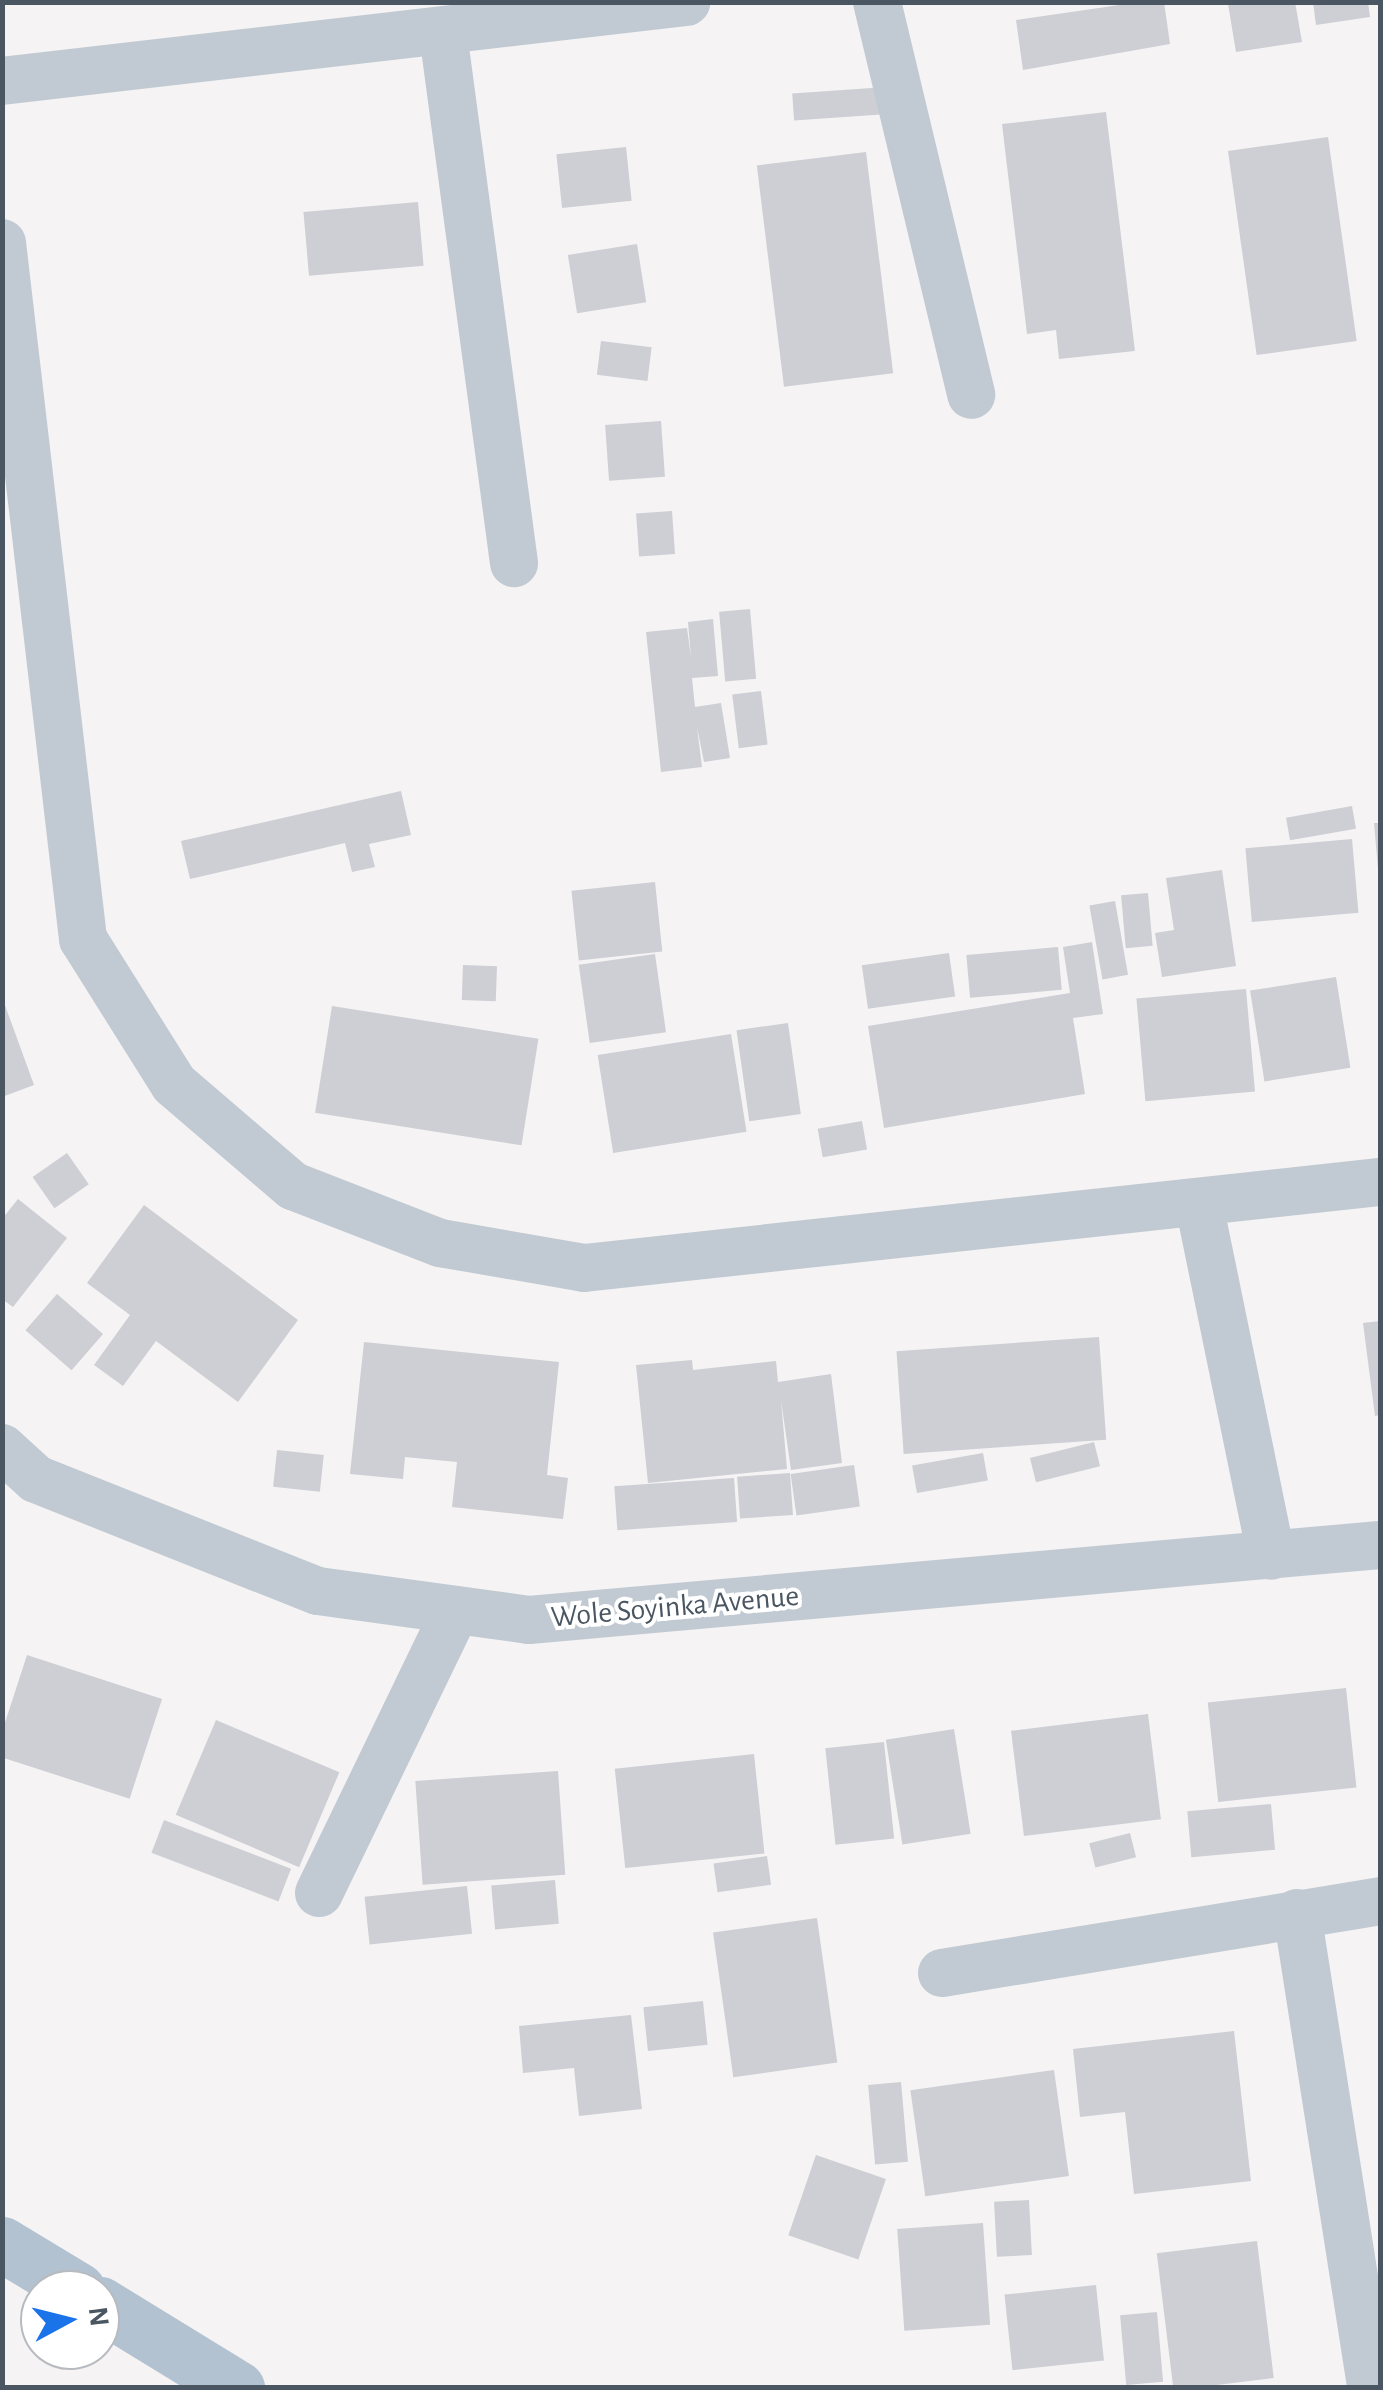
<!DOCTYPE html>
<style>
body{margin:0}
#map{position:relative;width:1383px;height:2390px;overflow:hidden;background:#f5f3f3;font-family:"Alegreya Sans",sans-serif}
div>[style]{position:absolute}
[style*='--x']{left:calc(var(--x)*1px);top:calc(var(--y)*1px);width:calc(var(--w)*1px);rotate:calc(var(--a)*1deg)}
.building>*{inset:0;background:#cdcfd5;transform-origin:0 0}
.minor>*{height:48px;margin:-24px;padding:0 24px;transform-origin:24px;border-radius:24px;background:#c1cad2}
.primary>*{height:55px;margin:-27.5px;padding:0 27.5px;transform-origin:27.5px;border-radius:27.5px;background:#b3c2d1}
span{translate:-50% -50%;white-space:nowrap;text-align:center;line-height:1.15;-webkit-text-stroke:8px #fff;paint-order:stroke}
.street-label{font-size:30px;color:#4a5661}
.frame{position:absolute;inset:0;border:5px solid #4a5661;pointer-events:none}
.north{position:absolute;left:20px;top:2270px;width:100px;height:100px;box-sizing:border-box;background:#fff;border:2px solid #b7bbc0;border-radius:50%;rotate:83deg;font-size:28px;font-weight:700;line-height:40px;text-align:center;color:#4a5661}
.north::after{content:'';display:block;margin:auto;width:35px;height:45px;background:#1a73e8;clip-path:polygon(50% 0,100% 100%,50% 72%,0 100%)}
</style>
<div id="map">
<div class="building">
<div style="clip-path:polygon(1140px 2px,1164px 2px,1170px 44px,1023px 70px,1016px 20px)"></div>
<div style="clip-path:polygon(1295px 2px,1302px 42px,1236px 52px,1228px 4px)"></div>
<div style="clip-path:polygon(1313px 2px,1368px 2px,1370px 17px,1316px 25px)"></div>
<div style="left:886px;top:87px;width:27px;height:94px;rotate:86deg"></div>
<div style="clip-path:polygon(1106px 112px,1135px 351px,1059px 359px,1056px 330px,1027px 334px,1002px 124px)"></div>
<div style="left:1328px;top:137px;width:206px;height:101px;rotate:82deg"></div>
<div style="left:626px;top:147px;width:54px;height:70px;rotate:84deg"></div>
<div style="left:866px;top:152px;width:223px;height:110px;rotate:83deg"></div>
<div style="left:418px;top:202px;width:64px;height:115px;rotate:85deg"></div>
<div style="left:637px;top:244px;width:59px;height:70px;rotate:81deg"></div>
<div style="left:601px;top:341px;width:51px;height:34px;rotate:7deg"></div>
<div style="left:661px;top:421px;width:56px;height:56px;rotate:86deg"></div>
<div style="left:672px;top:511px;width:43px;height:36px;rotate:86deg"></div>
<div style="left:750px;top:609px;width:70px;height:31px;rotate:85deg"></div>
<div style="clip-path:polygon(713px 619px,718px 676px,692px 678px,695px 707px,721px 703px,730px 758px,704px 762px,697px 727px,702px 767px,661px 772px,646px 632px,687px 628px,691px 658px,688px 622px)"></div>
<div style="left:761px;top:691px;width:54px;height:29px;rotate:83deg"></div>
<div style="clip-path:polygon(401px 791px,411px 835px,369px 844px,375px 867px,352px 872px,345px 843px,190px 879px,181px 841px)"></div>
<div style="left:1352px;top:806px;width:23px;height:67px;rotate:80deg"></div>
<div style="clip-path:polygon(1374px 823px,1380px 823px,1380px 869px,1378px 869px)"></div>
<div style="left:1352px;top:839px;width:74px;height:107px;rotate:85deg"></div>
<div style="clip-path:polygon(1222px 870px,1236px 966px,1162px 977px,1155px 933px,1174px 930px,1166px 878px)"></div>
<div style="left:655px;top:882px;width:70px;height:84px;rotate:84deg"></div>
<div style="left:1148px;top:893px;width:53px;height:27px;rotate:85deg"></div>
<div style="left:1115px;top:901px;width:75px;height:26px;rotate:80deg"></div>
<div style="clip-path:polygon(1092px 942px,1103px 1014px,1073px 1018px,1085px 1094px,884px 1128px,868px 1026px,1070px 993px,1063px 947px)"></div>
<div style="left:1058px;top:947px;width:43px;height:92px;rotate:85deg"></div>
<div style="left:949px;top:953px;width:44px;height:88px;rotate:82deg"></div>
<div style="left:655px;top:954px;width:79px;height:77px;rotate:82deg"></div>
<div style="left:463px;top:965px;width:34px;height:35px;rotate:2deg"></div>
<div style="left:1336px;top:977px;width:92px;height:87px;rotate:81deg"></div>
<div style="left:1246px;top:989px;width:103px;height:110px;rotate:85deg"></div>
<div style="clip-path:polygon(2px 997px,34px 1085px,2px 1097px)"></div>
<div style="left:332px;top:1006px;width:209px;height:108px;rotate:9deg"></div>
<div style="left:788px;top:1023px;width:92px;height:52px;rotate:82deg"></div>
<div style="left:731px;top:1034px;width:99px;height:135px;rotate:81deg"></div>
<div style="left:862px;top:1121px;width:29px;height:45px;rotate:80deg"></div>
<div style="left:67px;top:1153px;width:38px;height:42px;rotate:55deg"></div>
<div style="clip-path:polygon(18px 1199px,67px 1238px,13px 1307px,2px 1299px,2px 1219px)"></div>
<div style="clip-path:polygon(144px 1205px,298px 1320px,238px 1402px,156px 1341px,123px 1386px,94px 1365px,130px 1315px,87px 1283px)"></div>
<div style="left:57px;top:1294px;width:61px;height:48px;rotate:41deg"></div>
<div style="clip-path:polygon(1380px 1321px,1380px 1415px,1375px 1416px,1363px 1323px)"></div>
<div style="left:1099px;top:1337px;width:103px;height:203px;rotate:86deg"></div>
<div style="clip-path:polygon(364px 1342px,559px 1362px,547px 1475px,568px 1478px,563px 1519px,452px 1507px,457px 1462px,405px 1457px,403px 1479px,350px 1474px)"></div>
<div style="clip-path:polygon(692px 1360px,693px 1370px,776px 1361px,778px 1382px,831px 1374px,842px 1463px,791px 1470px,781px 1400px,787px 1469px,648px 1483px,636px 1365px)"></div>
<div style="left:1094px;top:1442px;width:25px;height:66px;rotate:76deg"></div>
<div style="left:277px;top:1450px;width:47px;height:37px;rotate:6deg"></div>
<div style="left:983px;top:1453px;width:28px;height:72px;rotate:80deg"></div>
<div style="left:854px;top:1465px;width:42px;height:64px;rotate:82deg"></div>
<div style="left:790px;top:1473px;width:42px;height:53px;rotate:86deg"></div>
<div style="left:734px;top:1478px;width:44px;height:120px;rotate:86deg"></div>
<div style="left:27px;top:1655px;width:142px;height:105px;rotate:18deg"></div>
<div style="left:1346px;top:1688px;width:100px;height:139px;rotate:84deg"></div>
<div style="left:1148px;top:1714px;width:106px;height:138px;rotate:83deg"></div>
<div style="left:216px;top:1720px;width:134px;height:103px;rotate:23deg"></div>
<div style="left:954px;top:1729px;width:106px;height:69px;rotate:81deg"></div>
<div style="left:884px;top:1742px;width:97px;height:59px;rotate:84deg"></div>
<div style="left:754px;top:1754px;width:100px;height:140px;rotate:84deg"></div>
<div style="left:558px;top:1771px;width:104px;height:143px;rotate:86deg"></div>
<div style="left:1271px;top:1804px;width:46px;height:84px;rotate:85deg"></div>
<div style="left:164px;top:1820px;width:136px;height:35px;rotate:21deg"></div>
<div style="left:1130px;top:1833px;width:25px;height:42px;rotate:76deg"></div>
<div style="left:767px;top:1856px;width:29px;height:54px;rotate:82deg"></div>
<div style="left:555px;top:1880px;width:44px;height:64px;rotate:85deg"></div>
<div style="left:467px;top:1886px;width:48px;height:103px;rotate:84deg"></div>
<div style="left:817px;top:1918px;width:146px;height:105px;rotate:82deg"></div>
<div style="left:703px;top:2001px;width:44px;height:60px;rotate:84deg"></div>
<div style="clip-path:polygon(631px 2015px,642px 2109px,579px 2116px,574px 2068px,523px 2073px,519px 2026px)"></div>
<div style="clip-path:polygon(1234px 2031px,1251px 2181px,1134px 2194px,1125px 2112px,1080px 2117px,1073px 2049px)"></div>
<div style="left:1054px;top:2070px;width:107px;height:145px;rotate:82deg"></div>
<div style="left:901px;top:2082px;width:80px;height:33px;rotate:85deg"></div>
<div style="left:816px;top:2155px;width:74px;height:85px;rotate:19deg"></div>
<div style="left:1029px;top:2200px;width:55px;height:35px;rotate:87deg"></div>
<div style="left:983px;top:2223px;width:102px;height:86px;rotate:86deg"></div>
<div style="left:1257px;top:2241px;width:138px;height:101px;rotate:83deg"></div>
<div style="left:1096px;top:2285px;width:76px;height:92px;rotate:84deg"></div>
<div style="left:1157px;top:2312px;width:70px;height:37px;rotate:85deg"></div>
</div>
<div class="minor">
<div style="--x:877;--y:2;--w:404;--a:76.5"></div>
<div style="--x:443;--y:33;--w:535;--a:82.37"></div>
<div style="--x:2;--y:81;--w:689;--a:-6.59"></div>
<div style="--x:2;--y:243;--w:701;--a:83.36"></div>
<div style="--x:83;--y:939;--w:171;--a:57.9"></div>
<div style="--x:174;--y:1084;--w:157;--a:40.6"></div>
<div style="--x:293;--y:1186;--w:158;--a:21.2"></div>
<div style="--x:440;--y:1243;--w:146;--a:9.8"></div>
<div style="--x:584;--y:1268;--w:801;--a:-6.17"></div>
<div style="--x:1199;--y:1204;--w:359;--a:78.4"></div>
<div style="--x:2;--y:1448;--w:46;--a:42.4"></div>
<div style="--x:36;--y:1479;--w:303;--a:21.7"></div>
<div style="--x:318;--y:1591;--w:213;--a:7.8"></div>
<div style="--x:529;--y:1620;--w:854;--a:-5.04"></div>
<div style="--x:319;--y:1893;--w:314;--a:-64.2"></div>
<div style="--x:1297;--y:1913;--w:481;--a:81.1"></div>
<div style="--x:942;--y:1973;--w:444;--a:-9.3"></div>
</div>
<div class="primary">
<div style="--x:2;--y:2244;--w:89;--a:31.2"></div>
<div style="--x:100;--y:2304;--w:161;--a:31.5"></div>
</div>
<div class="street-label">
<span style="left:675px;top:1607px;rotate:-5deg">Wole Soyinka Avenue</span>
</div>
<div class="frame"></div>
<div class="north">N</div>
</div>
